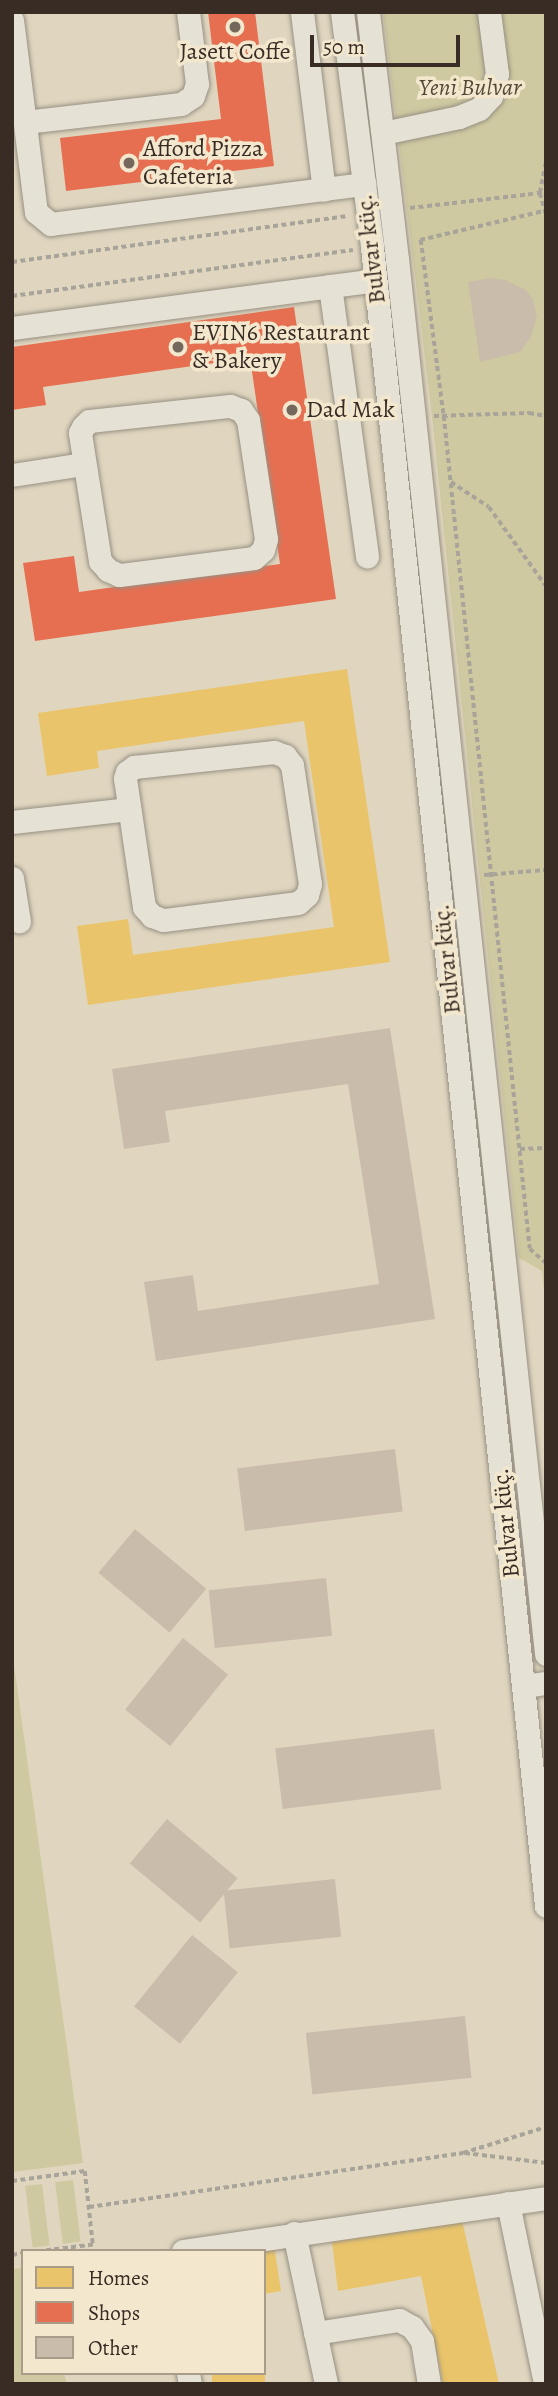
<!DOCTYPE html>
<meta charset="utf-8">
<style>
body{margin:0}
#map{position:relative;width:558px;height:2396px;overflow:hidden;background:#e0d6bf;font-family:Alegreya,serif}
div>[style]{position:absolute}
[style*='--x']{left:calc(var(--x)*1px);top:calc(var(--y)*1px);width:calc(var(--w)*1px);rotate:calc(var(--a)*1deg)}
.green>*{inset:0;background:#cec9a0;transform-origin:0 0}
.homes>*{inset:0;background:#e9c46a;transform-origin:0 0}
.shops>*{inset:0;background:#e76f51}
.building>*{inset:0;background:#cabcaa;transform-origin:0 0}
.path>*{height:3.5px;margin-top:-1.75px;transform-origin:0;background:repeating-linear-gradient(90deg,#a9a49a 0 5px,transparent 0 8.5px)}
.roads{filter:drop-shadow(0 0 2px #979083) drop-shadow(0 0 2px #979083)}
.minor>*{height:23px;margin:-11.5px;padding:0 11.5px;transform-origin:11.5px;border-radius:11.5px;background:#e6e1d5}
.dots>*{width:19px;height:19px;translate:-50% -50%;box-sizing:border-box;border:4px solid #f3e8cd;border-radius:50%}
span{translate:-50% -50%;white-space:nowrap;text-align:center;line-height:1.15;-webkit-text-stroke:7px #f3e8cd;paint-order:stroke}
.poi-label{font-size:24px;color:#392c25}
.left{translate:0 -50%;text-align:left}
.park-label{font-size:24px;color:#544939;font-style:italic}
.street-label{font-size:24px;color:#392c25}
.frame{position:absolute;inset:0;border:14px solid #392c25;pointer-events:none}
.legend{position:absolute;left:21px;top:2249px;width:245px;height:126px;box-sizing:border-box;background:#f3e8cd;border:2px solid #a99d8a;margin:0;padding:9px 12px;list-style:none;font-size:21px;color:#392c25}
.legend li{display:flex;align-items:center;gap:14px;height:35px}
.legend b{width:35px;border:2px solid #a99d8a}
.scale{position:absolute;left:310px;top:35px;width:150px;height:32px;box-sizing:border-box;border:4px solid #392c25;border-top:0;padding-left:9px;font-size:21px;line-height:24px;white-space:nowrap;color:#392c25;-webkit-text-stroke:5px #f3e8cd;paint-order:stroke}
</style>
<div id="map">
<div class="green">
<div style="clip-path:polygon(383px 12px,546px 12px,546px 1310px,542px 1271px,519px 1258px,432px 416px)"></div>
<div style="clip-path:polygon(12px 1650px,83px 2163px,12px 2172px)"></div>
<div style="left:73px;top:2180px;width:62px;height:18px;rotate:83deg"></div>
<div style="left:42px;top:2184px;width:62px;height:17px;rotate:83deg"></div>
<div style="clip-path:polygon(23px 2268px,23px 2373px,64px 2373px,67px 2384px,12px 2384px,12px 2269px)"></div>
</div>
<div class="homes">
<div style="clip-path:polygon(347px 669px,390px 962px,88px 1005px,77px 926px,128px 919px,133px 955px,334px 927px,304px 721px,97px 751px,99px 768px,47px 776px,38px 713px)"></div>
<div style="clip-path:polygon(462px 2220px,499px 2384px,443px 2384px,421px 2276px,338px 2291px,332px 2242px)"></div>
<div style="clip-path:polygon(274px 2245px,281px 2291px,264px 2294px,264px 2251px,246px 2251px)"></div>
<div style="left:212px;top:2373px;width:53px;height:11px"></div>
</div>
<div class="shops">
<div style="clip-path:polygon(208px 12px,255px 12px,274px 166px,66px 191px,60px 138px,221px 119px)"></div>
<div style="clip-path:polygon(294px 307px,336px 599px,35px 641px,23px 563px,74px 556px,79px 592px,280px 564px,250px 358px,43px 387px,46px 405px,12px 410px,12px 347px)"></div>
</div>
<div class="building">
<div style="clip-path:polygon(490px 278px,505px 280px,526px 290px,533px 300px,537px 316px,531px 337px,520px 352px,480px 362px,468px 282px)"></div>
<div style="clip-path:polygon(390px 1028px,435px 1319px,156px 1361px,144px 1282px,193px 1275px,198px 1311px,379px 1284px,348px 1084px,165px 1111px,170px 1142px,124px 1149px,112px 1069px)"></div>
<div style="left:395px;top:1449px;width:63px;height:159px;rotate:83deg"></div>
<div style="left:135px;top:1529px;width:93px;height:57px;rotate:40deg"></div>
<div style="left:326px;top:1578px;width:58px;height:118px;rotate:84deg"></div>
<div style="left:183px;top:1638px;width:58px;height:92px;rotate:39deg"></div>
<div style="left:434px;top:1729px;width:61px;height:160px;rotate:83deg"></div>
<div style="left:167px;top:1819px;width:92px;height:58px;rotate:40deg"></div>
<div style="left:335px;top:1879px;width:58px;height:112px;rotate:84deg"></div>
<div style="left:192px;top:1935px;width:59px;height:92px;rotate:39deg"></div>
<div style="left:465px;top:2016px;width:62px;height:160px;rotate:84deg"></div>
</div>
<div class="path">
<div style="--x:546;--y:163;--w:31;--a:101"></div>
<div style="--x:540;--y:193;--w:22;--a:74"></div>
<div style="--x:410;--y:208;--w:131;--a:-6.6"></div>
<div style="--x:420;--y:240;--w:127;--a:-13.2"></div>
<div style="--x:421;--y:240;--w:177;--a:82.6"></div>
<div style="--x:444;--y:416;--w:837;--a:84.11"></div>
<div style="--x:530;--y:1249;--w:21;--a:41"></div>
<div style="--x:12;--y:262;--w:337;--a:-7.8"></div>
<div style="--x:12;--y:296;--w:344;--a:-7.7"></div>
<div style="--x:434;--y:416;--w:95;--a:-1.8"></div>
<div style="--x:529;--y:413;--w:17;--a:10"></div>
<div style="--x:451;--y:482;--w:45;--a:33.3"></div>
<div style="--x:489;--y:507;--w:97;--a:54.2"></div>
<div style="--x:484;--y:875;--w:62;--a:-4.6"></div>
<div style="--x:520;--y:1149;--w:26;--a:-2"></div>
<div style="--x:465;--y:2153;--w:82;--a:7"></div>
<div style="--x:12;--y:2181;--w:74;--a:-7.8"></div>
<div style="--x:85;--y:2171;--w:74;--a:83.8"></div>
<div style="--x:93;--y:2245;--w:49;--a:173"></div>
<div style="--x:89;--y:2207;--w:378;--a:-8.2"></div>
<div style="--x:463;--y:2153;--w:87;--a:-17.4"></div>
<div style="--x:12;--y:2255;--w:11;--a:-10"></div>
</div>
<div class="roads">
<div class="minor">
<div style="--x:302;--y:12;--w:179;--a:83"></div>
<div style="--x:342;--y:12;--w:237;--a:82.7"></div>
<div style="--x:372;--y:247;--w:1668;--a:84.01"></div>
<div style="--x:368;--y:12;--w:249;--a:83.3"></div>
<div style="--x:397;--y:259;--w:1403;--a:83.9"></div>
<div style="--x:12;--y:20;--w:193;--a:82.9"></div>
<div style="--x:36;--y:212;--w:19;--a:39"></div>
<div style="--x:51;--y:224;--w:316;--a:-7.3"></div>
<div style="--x:25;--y:122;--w:157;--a:-6.6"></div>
<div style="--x:181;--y:104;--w:14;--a:-34"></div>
<div style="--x:193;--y:96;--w:13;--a:-72"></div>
<div style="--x:197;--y:84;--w:73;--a:-97.1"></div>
<div style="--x:383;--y:133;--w:78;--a:-11.9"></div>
<div style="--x:459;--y:117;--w:22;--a:-22"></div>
<div style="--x:479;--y:109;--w:18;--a:-47"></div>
<div style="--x:491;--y:96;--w:23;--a:-75"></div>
<div style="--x:497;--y:74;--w:63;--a:-97.4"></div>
<div style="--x:330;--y:286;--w:273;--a:82.2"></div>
<div style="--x:12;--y:328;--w:366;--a:-7.5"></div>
<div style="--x:230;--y:406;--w:12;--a:20"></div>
<div style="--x:241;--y:410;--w:12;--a:55"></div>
<div style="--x:248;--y:420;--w:120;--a:81.4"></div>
<div style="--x:266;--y:539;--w:11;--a:105"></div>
<div style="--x:263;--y:550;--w:12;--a:138"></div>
<div style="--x:254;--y:558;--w:136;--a:172.8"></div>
<div style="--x:119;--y:575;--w:12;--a:-156"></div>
<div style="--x:108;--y:570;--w:12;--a:-132"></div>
<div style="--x:100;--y:561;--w:130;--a:-98.9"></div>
<div style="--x:80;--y:433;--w:7;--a:-63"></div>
<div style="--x:83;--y:427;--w:8;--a:-45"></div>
<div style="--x:89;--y:421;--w:142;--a:-6.1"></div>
<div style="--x:12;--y:475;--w:73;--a:-8.7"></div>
<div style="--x:274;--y:752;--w:12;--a:20"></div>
<div style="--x:285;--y:756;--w:11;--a:52"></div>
<div style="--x:292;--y:765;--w:120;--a:81.4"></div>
<div style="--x:310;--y:884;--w:11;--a:105"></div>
<div style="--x:307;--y:895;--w:12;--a:138"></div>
<div style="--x:298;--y:903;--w:136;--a:172.8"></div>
<div style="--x:163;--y:920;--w:12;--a:-160"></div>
<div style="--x:152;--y:916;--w:12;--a:-132"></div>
<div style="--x:144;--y:907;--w:130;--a:-98.4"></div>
<div style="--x:125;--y:778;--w:6;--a:-72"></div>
<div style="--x:127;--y:772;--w:9;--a:-36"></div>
<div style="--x:134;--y:767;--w:141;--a:-6.1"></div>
<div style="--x:12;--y:822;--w:118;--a:-6.3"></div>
<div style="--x:12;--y:878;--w:44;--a:80.8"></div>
<div style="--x:524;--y:1686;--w:22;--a:-8"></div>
<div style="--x:508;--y:2203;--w:185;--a:78.4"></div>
<div style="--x:294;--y:2233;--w:154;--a:78"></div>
<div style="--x:183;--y:2251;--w:367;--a:-8.3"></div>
<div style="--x:315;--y:2333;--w:85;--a:-8.8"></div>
<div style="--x:399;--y:2320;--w:15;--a:28"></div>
<div style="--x:412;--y:2327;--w:17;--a:54"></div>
<div style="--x:422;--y:2341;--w:44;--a:80.8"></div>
<div style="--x:188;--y:2373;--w:11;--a:80"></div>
</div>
</div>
<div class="dots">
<div style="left:235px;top:27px;background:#73685b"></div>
<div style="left:129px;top:163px;background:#73685b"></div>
<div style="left:178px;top:347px;background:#73685b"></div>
<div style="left:292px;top:410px;background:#73685b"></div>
</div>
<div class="poi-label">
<span style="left:235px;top:52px">Jasett Coffe</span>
<span class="left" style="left:143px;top:163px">Afford Pizza<br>Cafeteria</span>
<span class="left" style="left:192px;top:347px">EVIN6 Restaurant<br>&amp; Bakery</span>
<span class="left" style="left:306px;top:410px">Dad Mak</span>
</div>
<div class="park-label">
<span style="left:470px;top:88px">Yeni Bulvar</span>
</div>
<div class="street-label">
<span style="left:371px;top:249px;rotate:-97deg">Bulvar küç.</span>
<span style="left:447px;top:959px;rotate:-96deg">Bulvar küç.</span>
<span style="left:506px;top:1523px;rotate:-96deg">Bulvar küç.</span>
</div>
<div class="frame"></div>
<ul class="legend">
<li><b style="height:19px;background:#e9c46a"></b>Homes</li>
<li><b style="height:19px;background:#e76f51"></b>Shops</li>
<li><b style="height:19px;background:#cabcaa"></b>Other</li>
</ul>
<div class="scale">50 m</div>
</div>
